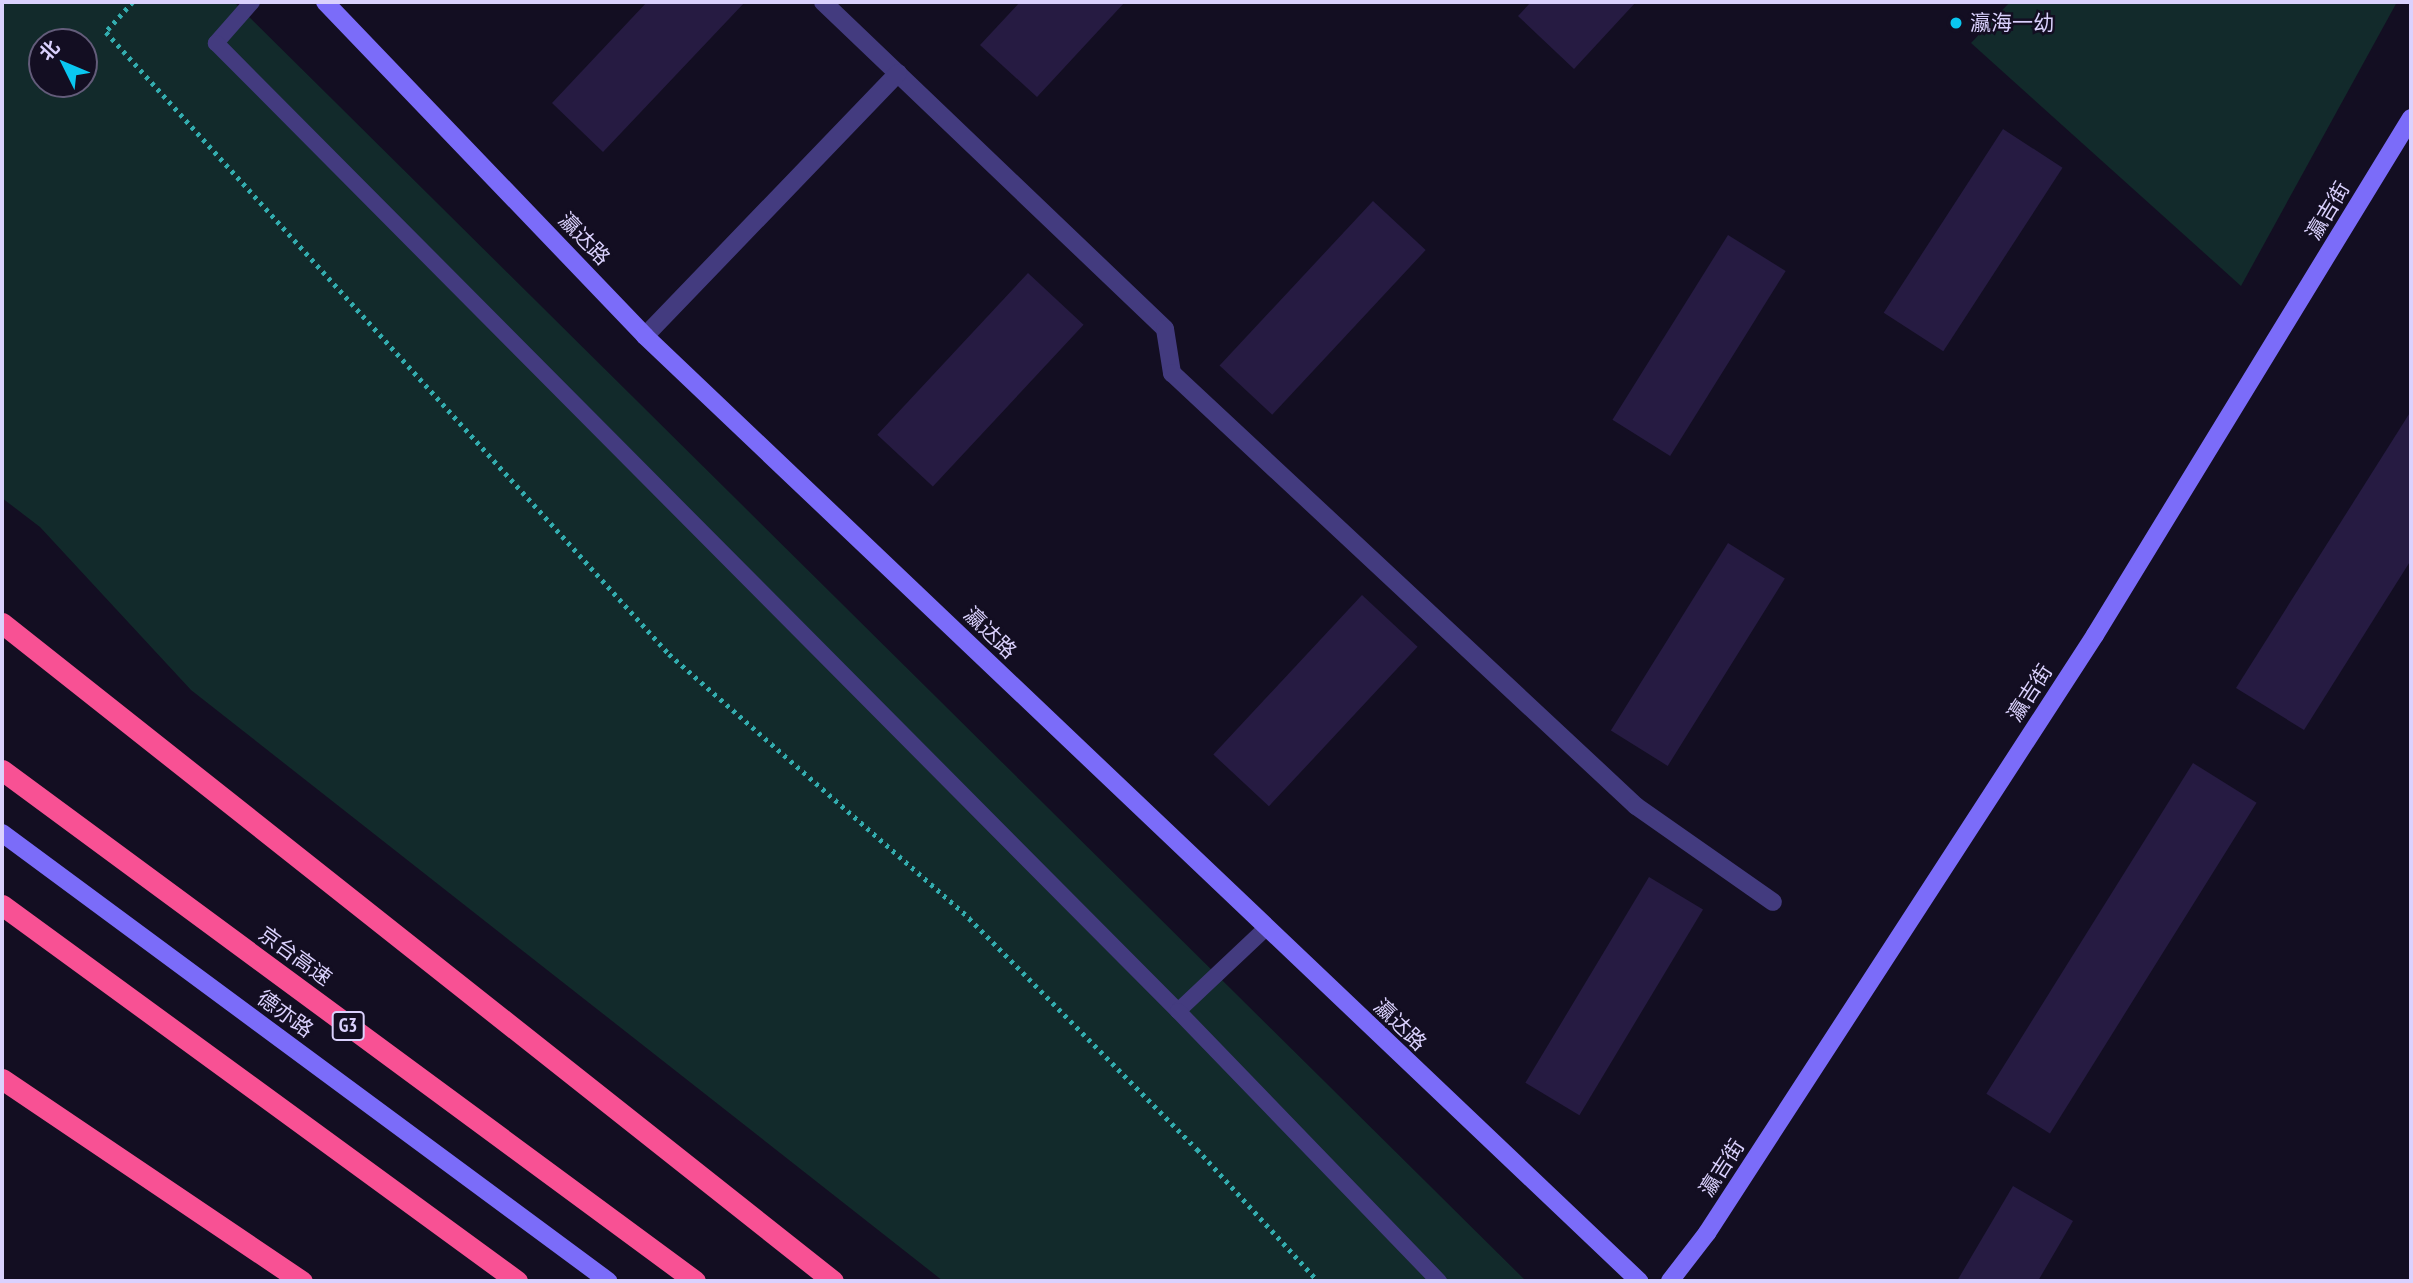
<!DOCTYPE html>
<meta charset="utf-8">
<style>
body{margin:0}
#map{position:relative;width:2413px;height:1283px;overflow:hidden;background:#130e22;font-family:"PT Sans Narrow","Noto Sans SC",sans-serif}
div>[style]{position:absolute}
[style*='--x']{left:calc(var(--x)*1px);top:calc(var(--y)*1px);width:calc(var(--w)*1px);rotate:calc(var(--a)*1deg)}
.green>*{inset:0;background:#122a2b}
.building>*{inset:0;background:#261b42;transform-origin:0 0}
.path>*{height:4.5px;margin-top:-2.25px;transform-origin:0;background:repeating-linear-gradient(90deg,#33adaf 0 3.5px,transparent 0 8.5px)}
.lane>*{height:16px;margin:-8px;padding:0 8px;transform-origin:8px;border-radius:8px;background:#433b7f}
.street>*{height:18px;margin:-9px;padding:0 9px;transform-origin:9px;border-radius:9px;background:#433b7f}
.secondary>*{height:18px;margin:-9px;padding:0 9px;transform-origin:9px;border-radius:9px;background:#7b6cf9}
.highway>*{height:21px;margin:-10.5px;padding:0 10.5px;transform-origin:10.5px;border-radius:10.5px;background:#f85194}
.dots>*{width:19px;height:19px;translate:-50% -50%;box-sizing:border-box;border:4px solid #130e22;border-radius:50%}
span{translate:-50% -50%;white-space:nowrap;text-align:center;line-height:1.15;-webkit-text-stroke:5px #130e22;paint-order:stroke}
.shield-label span{padding:2px 5px;background:#130e22;border:2px solid;border-radius:5px;-webkit-text-stroke-width:0}
.shield-label{font-size:19px;color:#dad1fd;font-weight:700}
.poi-label{font-size:21px;color:#dad1fd}
.left{translate:0 -50%;text-align:left}
.street-label{font-size:21px;color:#dad1fd}
.frame{position:absolute;inset:0;border:4px solid #dad1fd;pointer-events:none}
.north{position:absolute;left:28px;top:28px;width:70px;height:70px;box-sizing:border-box;background:#130e22;border:2px solid #635c7a;border-radius:50%;rotate:313deg;font-size:19px;font-weight:700;line-height:28px;text-align:center;color:#dad1fd}
.north::after{content:'';display:block;margin:auto;width:24px;height:32px;background:#0ac7f0;clip-path:polygon(50% 0,100% 100%,50% 72%,0 100%)}
</style>
<div id="map">
<div class="green">
<div style="clip-path:polygon(evenodd,2px 2px,234px 2px,1526px 1281px,943px 1281px,191px 690px,40px 527px,2px 498px,2px 2px,42px 42px,84px 42px,84px 84px,42px 84px,42px 42px)"></div>
<div style="clip-path:polygon(2010px 2px,2397px 2px,2241px 286px,1971px 43px)"></div>
</div>
<div class="building">
<div style="clip-path:polygon(647px 2px,745px 2px,603px 152px,552px 103px)"></div>
<div style="clip-path:polygon(1020px 2px,1125px 2px,1037px 97px,980px 45px)"></div>
<div style="clip-path:polygon(1531px 2px,1636px 2px,1574px 69px,1518px 16px)"></div>
<div style="left:2003px;top:129px;width:71px;height:219px;rotate:33deg"></div>
<div style="left:1373px;top:201px;width:72px;height:225px;rotate:43deg"></div>
<div style="left:1728px;top:235px;width:68px;height:218px;rotate:32deg"></div>
<div style="left:1028px;top:273px;width:76px;height:221px;rotate:43deg"></div>
<div style="clip-path:polygon(2411px 411px,2411px 560px,2304px 730px,2236px 688px)"></div>
<div style="left:1728px;top:543px;width:67px;height:221px;rotate:32deg"></div>
<div style="left:1362px;top:595px;width:76px;height:218px;rotate:43deg"></div>
<div style="left:2193px;top:763px;width:75px;height:390px;rotate:32deg"></div>
<div style="left:1649px;top:877px;width:63px;height:240px;rotate:31deg"></div>
<div style="clip-path:polygon(2013px 1186px,2073px 1221px,2038px 1281px,1957px 1281px)"></div>
</div>
<div class="path">
<div style="--x:133;--y:2;--w:40;--a:132"></div>
<div style="--x:106;--y:32;--w:839;--a:47.85"></div>
<div style="--x:669;--y:654;--w:400;--a:41.3"></div>
<div style="--x:969;--y:918;--w:325;--a:45.4"></div>
<div style="--x:1197;--y:1149;--w:179;--a:47.5"></div>
</div>
<div class="lane">
<div style="--x:252;--y:2;--w:55;--a:131.3"></div>
<div style="--x:216;--y:43;--w:1365;--a:45.18"></div>
<div style="--x:1178;--y:1011;--w:121;--a:-43.3"></div>
<div style="--x:1178;--y:1011;--w:376;--a:46"></div>
</div>
<div class="street">
<div style="--x:823;--y:2;--w:473;--a:43.7"></div>
<div style="--x:1165;--y:329;--w:45;--a:81"></div>
<div style="--x:1172;--y:373;--w:635;--a:43.02"></div>
<div style="--x:1636;--y:806;--w:167;--a:35"></div>
<div style="--x:645;--y:336;--w:365;--a:-46.1"></div>
</div>
<div class="secondary">
<div style="--x:325;--y:2;--w:463;--a:46.2"></div>
<div style="--x:645;--y:336;--w:1372;--a:43.55"></div>
<div style="--x:2;--y:833;--w:754;--a:36.47"></div>
<div style="--x:1670;--y:1281;--w:61;--a:-52.4"></div>
<div style="--x:1707;--y:1233;--w:713;--a:-57.02"></div>
<div style="--x:2095;--y:635;--w:606;--a:-58.57"></div>
</div>
<div class="highway">
<div style="--x:2;--y:623;--w:1060;--a:38.37"></div>
<div style="--x:2;--y:770;--w:861;--a:36.4"></div>
<div style="--x:2;--y:905;--w:638;--a:36.13"></div>
<div style="--x:2;--y:1079;--w:362;--a:34"></div>
</div>
<div class="dots">
<div style="left:1956px;top:23px;background:#0ac7f0"></div>
</div>
<div class="shield-label">
<span style="left:348px;top:1026px">G3</span>
</div>
<div class="poi-label">
<span class="left" style="left:1970px;top:23px">瀛海一幼</span>
</div>
<div class="street-label">
<span style="left:2328px;top:211px;rotate:-59deg">瀛吉街</span>
<span style="left:584px;top:239px;rotate:46deg">瀛达路</span>
<span style="left:990px;top:633px;rotate:44deg">瀛达路</span>
<span style="left:2030px;top:693px;rotate:-57deg">瀛吉街</span>
<span style="left:295px;top:956px;rotate:36deg">京台高速</span>
<span style="left:285px;top:1014px;rotate:36deg">德亦路</span>
<span style="left:1400px;top:1025px;rotate:44deg">瀛达路</span>
<span style="left:1722px;top:1168px;rotate:-57deg">瀛吉街</span>
</div>
<div class="frame"></div>
<div class="north">北</div>
</div>
